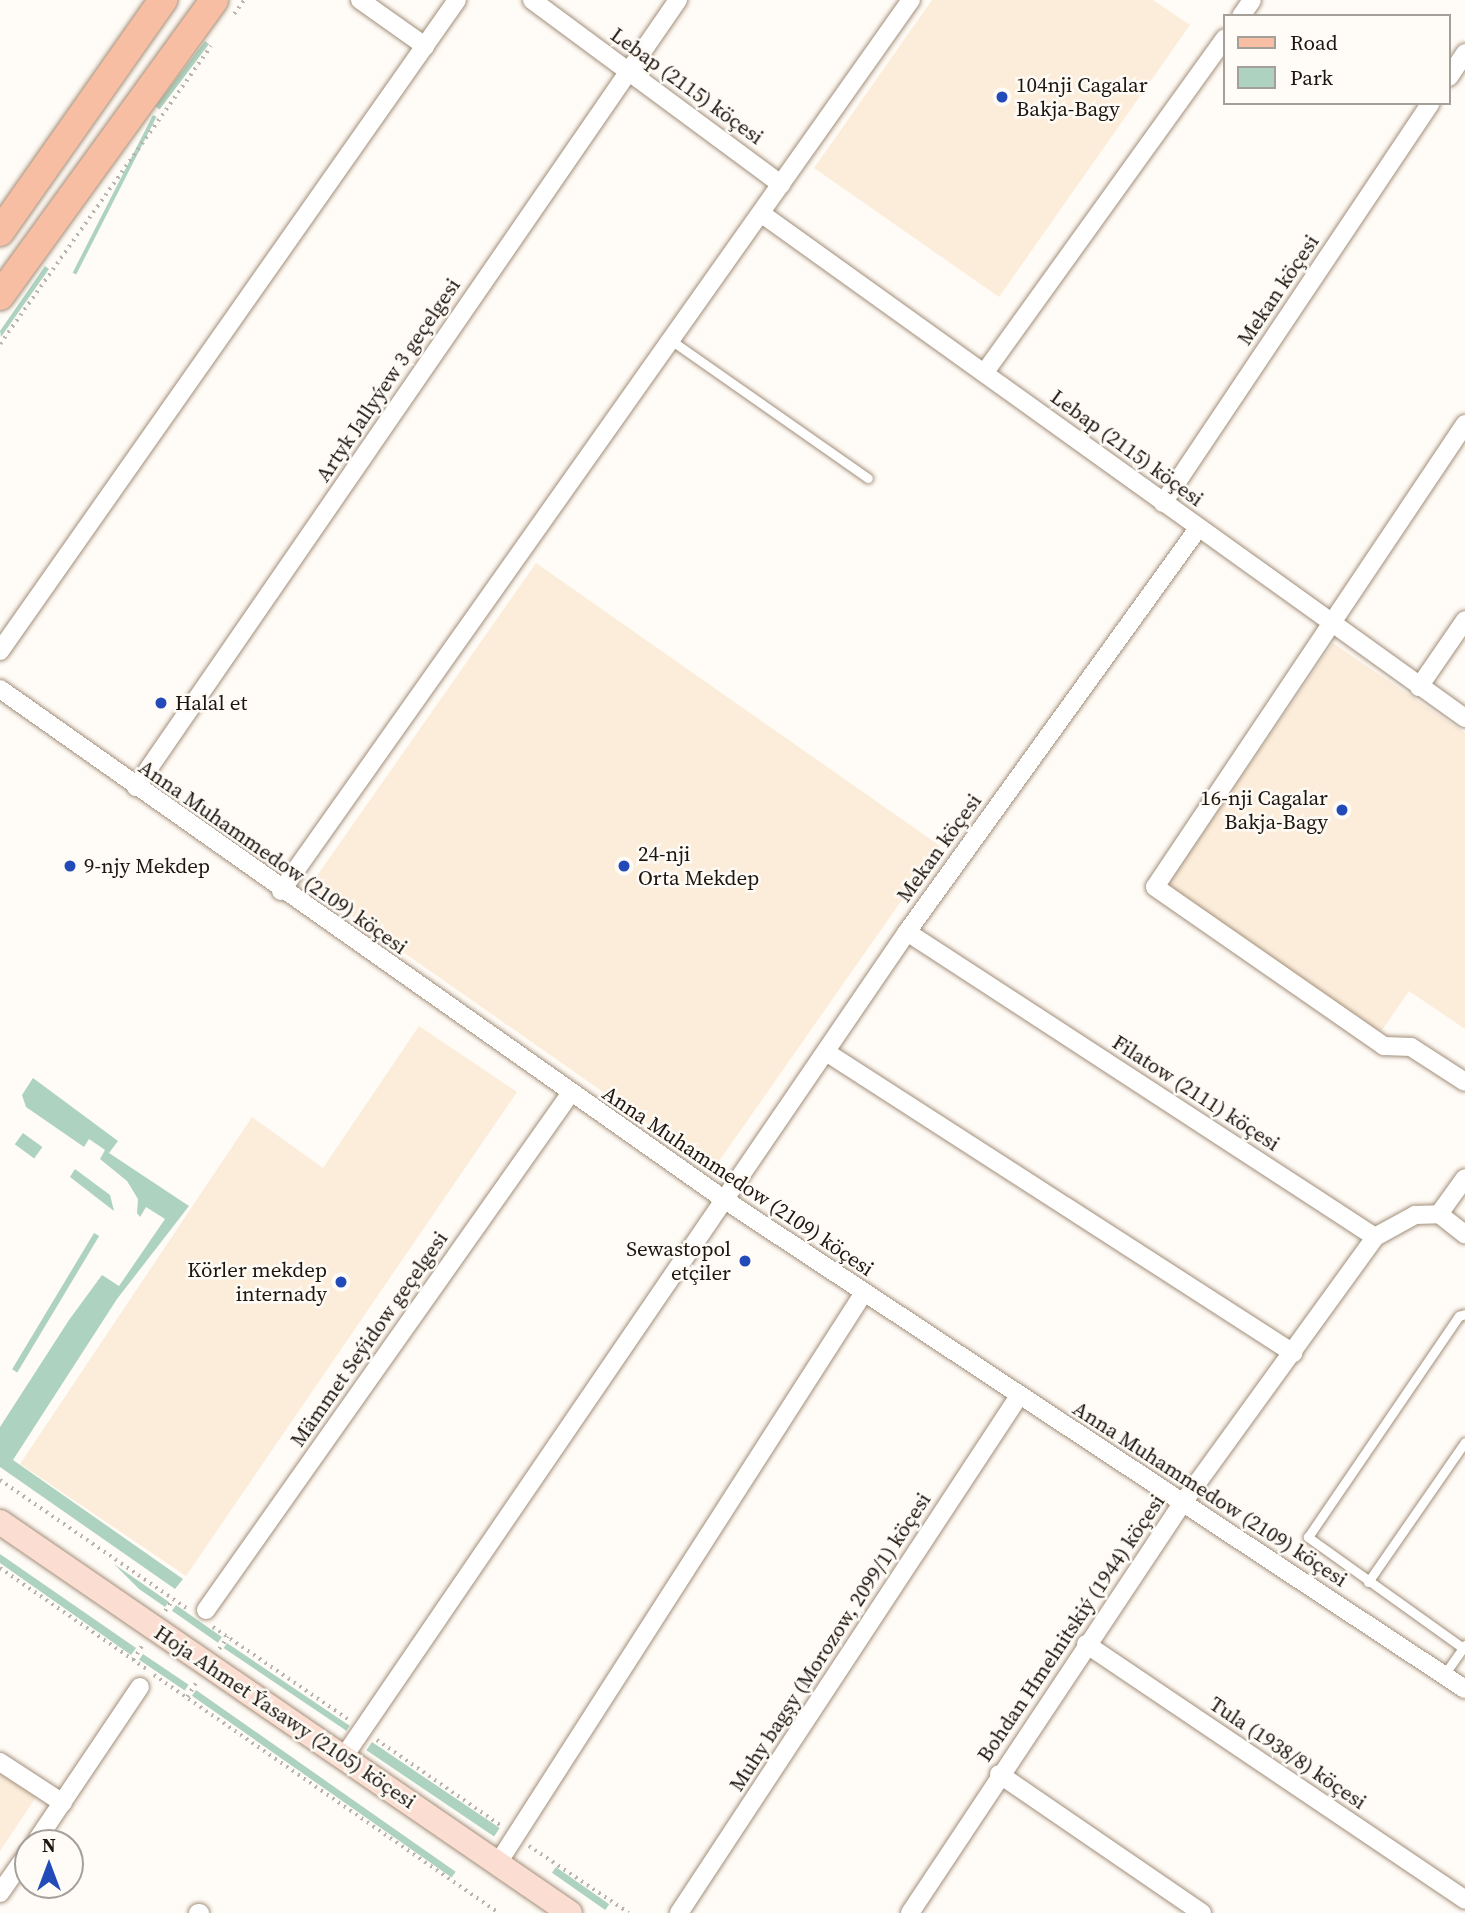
<!DOCTYPE html>
<meta charset="utf-8">
<style>
body{margin:0}
#map{position:relative;width:1465px;height:1913px;overflow:hidden;background:#fffbf6;font-family:"Source Serif 4",serif}
div>[style]{position:absolute}
[style*='--x']{left:calc(var(--x)*1px);top:calc(var(--y)*1px);width:calc(var(--w)*1px);rotate:calc(var(--a)*1deg)}
.built>*{inset:0;background:#fceddb;transform-origin:0 0}
.green>*{inset:0;background:#add3c0;transform-origin:0 0}
.path>*{height:3.5px;margin-top:-1.75px;transform-origin:0;background:repeating-linear-gradient(90deg,#b8b3ad 0 2px,transparent 0 7px)}
.roads{filter:drop-shadow(0 0 2px #a28f7a) drop-shadow(0 0 2px #a28f7a)}
.lane>*{height:9px;margin:-4.5px;padding:0 4.5px;transform-origin:4.5px;border-radius:4.5px;background:#fff}
.street>*{height:18px;margin:-9px;padding:0 9px;transform-origin:9px;border-radius:9px;background:#fff}
.secondary>*{height:24px;margin:-12px;padding:0 12px;transform-origin:12px;border-radius:12px;background:#fbded1}
.primary>*{height:28px;margin:-14px;padding:0 14px;transform-origin:14px;border-radius:14px;background:#f7bea3}
.dots>*{width:19px;height:19px;translate:-50% -50%;box-sizing:border-box;border:4px solid #fffbf6;border-radius:50%}
span{translate:-50% -50%;white-space:nowrap;text-align:center;line-height:1.15;-webkit-text-stroke:5px #fffbf6;paint-order:stroke}
.poi-label{font-size:21px;color:#1d160e}
.left{translate:0 -50%;text-align:left}
.right{translate:-100% -50%;text-align:right}
.street-label{font-size:21px;color:#1d160e}
.legend{position:absolute;left:1223px;top:14px;width:228px;height:91px;box-sizing:border-box;background:#fffbf6;border:2px solid #a59f99;margin:0;padding:9px 12px;list-style:none;font-size:21px;color:#1d160e}
.legend li{display:flex;align-items:center;gap:14px;height:35px}
.legend b{width:35px;border:2px solid #a59f99}
.north{position:absolute;left:14px;top:1829px;width:70px;height:70px;box-sizing:border-box;background:#fffbf6;border:2px solid #a59f99;border-radius:50%;rotate:0deg;font-size:19px;font-weight:700;line-height:28px;text-align:center;color:#1d160e}
.north::after{content:'';display:block;margin:auto;width:24px;height:32px;background:#234ab9;clip-path:polygon(50% 0,100% 100%,50% 72%,0 100%)}
</style>
<div id="map">
<div class="built">
<div style="clip-path:polygon(932px 0,1153px 0,1190px 25px,999px 297px,814px 168px)"></div>
<div style="left:536px;top:563px;width:493px;height:395px;rotate:35deg"></div>
<div style="clip-path:polygon(1333px 643px,1465px 733px,1465px 1029px,1409px 991px,1380px 1033px,1166px 887px)"></div>
<div style="clip-path:polygon(419px 1026px,517px 1092px,186px 1576px,20px 1464px,252px 1117px,323px 1168px)"></div>
<div style="clip-path:polygon(0 1773px,36px 1797px,0 1851px)"></div>
</div>
<div class="green">
<div style="left:205px;top:41px;width:5px;height:82px;rotate:37deg"></div>
<div style="left:153px;top:115px;width:4px;height:177px;rotate:27deg"></div>
<div style="clip-path:polygon(45px 266px,49px 269px,1px 337px,0 331px)"></div>
<div style="clip-path:polygon(33px 1078px,118px 1141px,109px 1153px,189px 1206px,117px 1299px,13px 1460px,183px 1579px,175px 1589px,0 1467px,0 1427px,69px 1320px,102px 1275px,119px 1286px,165px 1219px,146px 1207px,140px 1217px,137px 1213px,138px 1199px,127px 1181px,100px 1159px,105px 1150px,89px 1139px,84px 1147px,26px 1107px,22px 1095px)"></div>
<div style="left:23px;top:1133px;width:24px;height:14px;rotate:36deg"></div>
<div style="clip-path:polygon(75px 1169px,110px 1195px,114px 1211px,70px 1177px)"></div>
<div style="left:94px;top:1233px;width:6px;height:159px;rotate:31deg"></div>
<div style="clip-path:polygon(0 1554px,136px 1648px,131px 1655px,0 1563px)"></div>
<div style="clip-path:polygon(114px 1564px,169px 1602px,165px 1607px,139px 1589px)"></div>
<div style="left:176px;top:1605px;width:56px;height:7px;rotate:35deg"></div>
<div style="left:227px;top:1643px;width:148px;height:6px;rotate:34deg"></div>
<div style="left:143px;top:1654px;width:55px;height:7px;rotate:34deg"></div>
<div style="left:196px;top:1690px;width:317px;height:7px;rotate:35deg"></div>
<div style="left:372px;top:1742px;width:154px;height:10px;rotate:34deg"></div>
<div style="left:556px;top:1867px;width:65px;height:7px;rotate:35deg"></div>
</div>
<div class="path">
<div style="--x:234;--y:14;--w:17;--a:-54"></div>
<div style="--x:0;--y:344;--w:365;--a:-54.7"></div>
<div style="--x:0;--y:1480;--w:229;--a:34.5"></div>
<div style="--x:0;--y:1568;--w:180;--a:34.6"></div>
<div style="--x:165;--y:1611;--w:14;--a:-56"></div>
<div style="--x:213;--y:1627;--w:163;--a:34.3"></div>
<div style="--x:219;--y:1649;--w:15;--a:-53"></div>
<div style="--x:133;--y:1660;--w:19;--a:-58"></div>
<div style="--x:154;--y:1675;--w:419;--a:34.6"></div>
<div style="--x:187;--y:1697;--w:19;--a:-58"></div>
<div style="--x:377;--y:1740;--w:153;--a:34.6"></div>
<div style="--x:529;--y:1846;--w:120;--a:33.8"></div>
</div>
<div class="roads">
<div class="lane">
<div style="--x:672;--y:341;--w:239;--a:35"></div>
<div style="--x:1368;--y:1582;--w:170;--a:-55.3"></div>
<div style="--x:1463;--y:1648;--w:191;--a:-144.4"></div>
<div style="--x:1308;--y:1537;--w:268;--a:-55.7"></div>
<div style="--x:1459;--y:1316;--w:6;--a:-18"></div>
<div style="--x:1444;--y:1675;--w:37;--a:-55"></div>
</div>
<div class="street">
<div style="--x:360;--y:0;--w:80;--a:35.3"></div>
<div style="--x:532;--y:0;--w:310;--a:36.5"></div>
<div style="--x:1241;--y:16;--w:19;--a:-55"></div>
<div style="--x:1449;--y:77;--w:29;--a:-56"></div>
<div style="--x:762;--y:214;--w:865;--a:35.64"></div>
<div style="--x:985;--y:372;--w:411;--a:-54.3"></div>
<div style="--x:1465;--y:424;--w:557;--a:123.8"></div>
<div style="--x:1155;--y:887;--w:279;--a:34.8"></div>
<div style="--x:1384;--y:1046;--w:27;--a:2"></div>
<div style="--x:1411;--y:1047;--w:64;--a:32.9"></div>
<div style="--x:1163;--y:503;--w:481;--a:-56.2"></div>
<div style="--x:0;--y:651;--w:795;--a:-54.93"></div>
<div style="--x:1419;--y:687;--w:81;--a:-55.5"></div>
<div style="--x:0;--y:689;--w:887;--a:35.18"></div>
<div style="--x:725;--y:1200;--w:887;--a:33.46"></div>
<div style="--x:136;--y:787;--w:956;--a:-55.45"></div>
<div style="--x:281;--y:891;--w:1091;--a:-54.74"></div>
<div style="--x:907;--y:932;--w:559;--a:33.09"></div>
<div style="--x:1375;--y:1237;--w:46;--a:-28.8"></div>
<div style="--x:1415;--y:1215;--w:24;--a:-2"></div>
<div style="--x:1439;--y:1214;--w:33;--a:38"></div>
<div style="--x:826;--y:1052;--w:556;--a:32.8"></div>
<div style="--x:1439;--y:1214;--w:44;--a:-54.2"></div>
<div style="--x:206;--y:1610;--w:631;--a:-54.8"></div>
<div style="--x:1086;--y:1644;--w:457;--a:34"></div>
<div style="--x:345;--y:1755;--w:997;--a:-55.67"></div>
<div style="--x:907;--y:932;--w:497;--a:-54.2"></div>
<div style="--x:0;--y:1762;--w:75;--a:33.1"></div>
<div style="--x:999;--y:1774;--w:246;--a:34.4"></div>
<div style="--x:35;--y:1843;--w:188;--a:-56.1"></div>
<div style="--x:498;--y:1863;--w:676;--a:-57.32"></div>
<div style="--x:0;--y:1893;--w:49;--a:-55"></div>
<div style="--x:198;--y:1913;--w:2;--a:0"></div>
<div style="--x:679;--y:1913;--w:619;--a:-56.67"></div>
<div style="--x:910;--y:1913;--w:491;--a:-56.4"></div>
<div style="--x:1182;--y:1504;--w:329;--a:-54.1"></div>
</div>
<div class="secondary">
<div style="--x:0;--y:1522;--w:691;--a:34.45"></div>
</div>
<div class="primary">
<div style="--x:0;--y:232;--w:284;--a:-54.9"></div>
<div style="--x:0;--y:296;--w:365;--a:-54.1"></div>
</div>
</div>
<div class="dots">
<div style="left:1002px;top:97px;background:#234ab9"></div>
<div style="left:161px;top:703px;background:#234ab9"></div>
<div style="left:1342px;top:810px;background:#234ab9"></div>
<div style="left:70px;top:866px;background:#234ab9"></div>
<div style="left:624px;top:866px;background:#234ab9"></div>
<div style="left:745px;top:1261px;background:#234ab9"></div>
<div style="left:341px;top:1282px;background:#234ab9"></div>
</div>
<div class="poi-label">
<span class="left" style="left:1016px;top:97px">104nji Cagalar<br>Bakja-Bagy</span>
<span class="left" style="left:175px;top:703px">Halal et</span>
<span class="right" style="left:1328px;top:810px">16-nji Cagalar<br>Bakja-Bagy</span>
<span class="left" style="left:638px;top:866px">24-nji<br>Orta Mekdep</span>
<span class="left" style="left:84px;top:866px">9-njy Mekdep</span>
<span class="right" style="left:731px;top:1261px">Sewastopol<br>etçiler</span>
<span class="right" style="left:327px;top:1282px">Körler mekdep<br>internady</span>
</div>
<div class="street-label">
<span style="left:687px;top:86px;rotate:36deg">Lebap (2115) köçesi</span>
<span style="left:1278px;top:290px;rotate:-56deg">Mekan köçesi</span>
<span style="left:388px;top:380px;rotate:-56deg">Artyk Jallyýew 3 geçelgesi</span>
<span style="left:1127px;top:448px;rotate:36deg">Lebap (2115) köçesi</span>
<span style="left:939px;top:848px;rotate:-54deg">Mekan köçesi</span>
<span style="left:273px;top:857px;rotate:35deg">Anna Muhammedow (2109) köçesi</span>
<span style="left:1196px;top:1093px;rotate:33deg">Filatow (2111) köçesi</span>
<span style="left:738px;top:1181px;rotate:34deg">Anna Muhammedow (2109) köçesi</span>
<span style="left:369px;top:1339px;rotate:-55deg">Mämmet Seýidow geçelgesi</span>
<span style="left:1210px;top:1494px;rotate:33deg">Anna Muhammedow (2109) köçesi</span>
<span style="left:1071px;top:1628px;rotate:-56deg">Bohdan Hmelnitskiý (1944) köçesi</span>
<span style="left:830px;top:1642px;rotate:-57deg">Muhy bagşy (Morozow, 2099/1) köçesi</span>
<span style="left:285px;top:1717px;rotate:34deg">Hoja Ahmet Ýasawy (2105) köçesi</span>
<span style="left:1288px;top:1753px;rotate:34deg">Tula (1938/8) köçesi</span>
</div>
<ul class="legend">
<li><b style="height:9px;background:#f7bea3"></b>Road</li>
<li><b style="height:19px;background:#add3c0"></b>Park</li>
</ul>
<div class="north">N</div>
</div>
